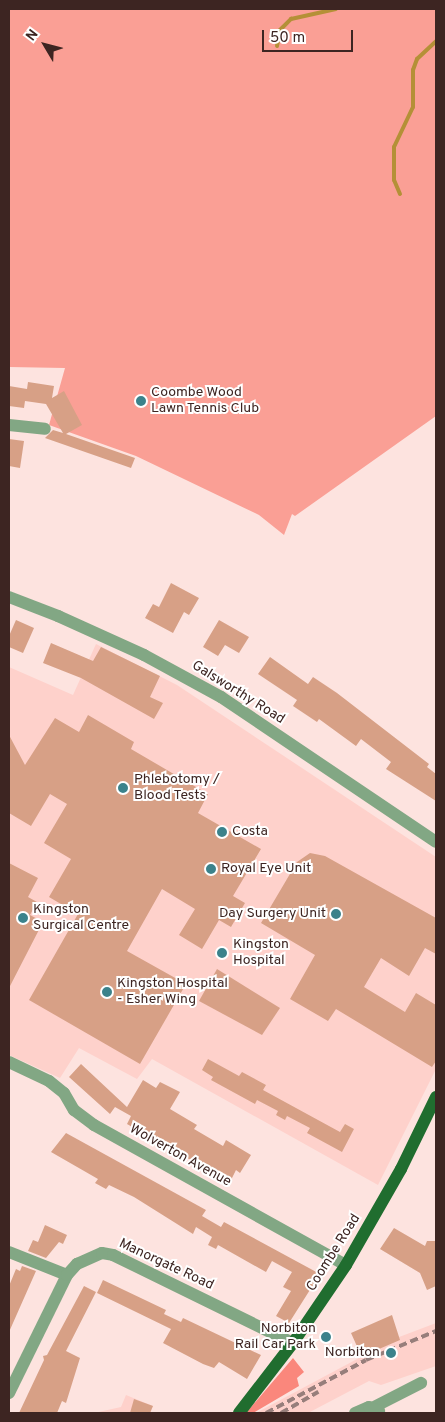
<!DOCTYPE html>
<style>
body{margin:0}
#map{position:relative;width:445px;height:1422px;overflow:hidden;background:#fde3df;font-family:Overpass,sans-serif}
div>[style]{position:absolute}
[style*='--x']{left:calc(var(--x)*1px);top:calc(var(--y)*1px);width:calc(var(--w)*1px);rotate:calc(var(--a)*1deg)}
.built>*{inset:0;background:#fed1cb}
.green>*{inset:0;background:#fa9f95}
.forest>*{inset:0;background:#fa877c}
.stream>*{height:4px;margin:-2px;padding:0 2px;transform-origin:2px;border-radius:2px;background:#b49037}
.building>*{inset:0;background:#d7a086}
.minor>*{height:12px;margin:-6px;padding:0 6px;transform-origin:6px;border-radius:6px;background:#82a784}
.major>*{height:12px;margin:-6px;padding:0 6px;transform-origin:6px;border-radius:6px;background:#206d2f}
.rail>*{height:4px;margin-top:-2px;transform-origin:0;background:repeating-linear-gradient(90deg,#977e7b 0 8px,transparent 0 12px)}
.dots>*{width:14px;height:14px;translate:-50% -50%;box-sizing:border-box;border:2px solid #fff;border-radius:50%}
span{translate:-50% -50%;white-space:nowrap;text-align:center;line-height:1.15;-webkit-text-stroke:4px #fff;paint-order:stroke}
.poi-label{font-size:14px;color:#3d2522}
.left{translate:0 -50%;text-align:left}
.right{translate:-100% -50%;text-align:right}
.street-label{font-size:14px;color:#3d2522}
.frame{position:absolute;inset:0;border:10px solid #3d2522;pointer-events:none}
.north{position:absolute;left:20px;top:20px;width:50px;height:50px;-webkit-text-stroke:4px #fff;paint-order:stroke;rotate:307deg;font-size:14px;font-weight:700;line-height:20px;text-align:center;color:#3d2522}
.north::after{content:'';display:block;margin:auto;width:18px;height:22px;background:#3d2522;clip-path:polygon(50% 0,100% 100%,50% 72%,0 100%)}
.scale{position:absolute;left:262px;top:30px;width:91px;height:22px;box-sizing:border-box;border:2px solid #3d2522;border-top:0;padding-left:6px;font-size:15px;line-height:18px;white-space:nowrap;color:#3d2522;-webkit-text-stroke:4px #fff;paint-order:stroke}
</style>
<div id="map">
<div class="built">
<div style="clip-path:polygon(96px 644px,177px 685px,436px 857px,436px 1069px,378px 1185px,152px 1059px,137px 1079px,79px 1048px,60px 1078px,9px 1055px,9px 667px,73px 695px)"></div>
<div style="clip-path:polygon(436px 1323px,436px 1366px,381px 1385px,369px 1381px,308px 1413px,256px 1413px,359px 1358px,357px 1353px)"></div>
<div style="clip-path:polygon(126px 1395px,153px 1406px,150px 1413px,94px 1413px,121px 1407px)"></div>
</div>
<div class="green">
<div style="clip-path:polygon(9px 9px,436px 9px,436px 416px,295px 516px,292px 514px,284px 535px,259px 515px,136px 456px,49px 425px,65px 368px,9px 367px)"></div>
</div>
<div class="forest">
<div style="clip-path:polygon(293px 1358px,304px 1372px,297px 1378px,299px 1386px,253px 1413px,246px 1413px)"></div>
</div>
<div class="stream">
<div style="--x:277;--y:46;--w:16;--a:-79"></div>
<div style="--x:280;--y:30;--w:16;--a:-45"></div>
<div style="--x:291;--y:19;--w:46;--a:-12.5"></div>
<div style="--x:400;--y:194;--w:15;--a:-113"></div>
<div style="--x:394;--y:180;--w:33;--a:-90"></div>
<div style="--x:394;--y:147;--w:44;--a:-64.6"></div>
<div style="--x:413;--y:107;--w:37;--a:-90"></div>
<div style="--x:413;--y:70;--w:12;--a:-70"></div>
<div style="--x:417;--y:59;--w:26;--a:-43"></div>
</div>
<div class="building">
<div style="clip-path:polygon(28px 382px,54px 386px,52px 398px,64px 391px,82px 425px,66px 434px,135px 458px,131px 468px,45px 438px,53px 430px,63px 433px,46px 404px,25px 401px,24px 408px,9px 406px,9px 386px,27px 389px)"></div>
<div style="clip-path:polygon(9px 439px,24px 441px,20px 468px,9px 466px)"></div>
<div style="clip-path:polygon(171px 583px,199px 598px,189px 615px,184px 612px,173px 633px,145px 618px,153px 604px,159px 607px)"></div>
<div style="clip-path:polygon(16px 620px,34px 628px,23px 653px,9px 647px,9px 636px)"></div>
<div style="clip-path:polygon(219px 620px,249px 637px,239px 653px,225px 645px,218px 656px,203px 647px)"></div>
<div style="clip-path:polygon(51px 643px,93px 661px,101px 647px,160px 676px,150px 697px,163px 703px,154px 719px,81px 678px,43px 663px)"></div>
<div style="clip-path:polygon(270px 657px,308px 684px,313px 677px,337px 693px,429px 764px,427px 767px,436px 774px,436px 801px,386px 769px,391px 762px,361px 739px,356px 746px,319px 719px,317px 722px,293px 706px,297px 700px,258px 674px)"></div>
<div style="clip-path:polygon(88px 715px,134px 742px,131px 749px,208px 794px,198px 813px,261px 849px,233px 896px,245px 903px,231px 927px,219px 920px,202px 949px,179px 935px,195px 909px,162px 889px,127px 951px,186px 984px,140px 1064px,29px 1000px,78px 914px,49px 897px,71px 859px,44px 843px,67px 804px,50px 794px,31px 826px,9px 813px,9px 735px,25px 765px,55px 718px,79px 732px)"></div>
<div style="clip-path:polygon(310px 853px,325px 856px,436px 918px,436px 954px,425px 948px,409px 976px,381px 958px,364px 987px,405px 1012px,416px 993px,436px 1005px,436px 1061px,432px 1067px,336px 1009px,328px 1021px,290px 999px,315px 955px,261px 923px,297px 862px)"></div>
<div style="clip-path:polygon(9px 863px,38px 878px,28px 897px,37px 902px,30px 915px,43px 922px,9px 988px)"></div>
<div style="clip-path:polygon(217px 969px,280px 1008px,262px 1035px,199px 1001px)"></div>
<div style="clip-path:polygon(208px 1059px,239px 1076px,242px 1072px,266px 1085px,263px 1090px,340px 1132px,345px 1124px,354px 1129px,342px 1152px,307px 1133px,310px 1128px,287px 1116px,285px 1120px,276px 1115px,278px 1111px,257px 1100px,255px 1104px,211px 1080px,213px 1077px,202px 1070px)"></div>
<div style="clip-path:polygon(81px 1064px,127px 1107px,143px 1080px,156px 1088px,160px 1082px,180px 1092px,170px 1109px,197px 1125px,194px 1129px,223px 1146px,226px 1140px,251px 1155px,240px 1173px,236px 1170px,230px 1182px,127px 1124px,131px 1116px,115px 1107px,110px 1114px,69px 1077px)"></div>
<div style="clip-path:polygon(66px 1133px,206px 1210px,202px 1216px,221px 1227px,224px 1222px,320px 1274px,289px 1323px,276px 1316px,291px 1291px,283px 1287px,292px 1272px,272px 1261px,266px 1272px,218px 1245px,216px 1249px,208px 1245px,212px 1237px,196px 1227px,193px 1234px,134px 1197px,109px 1185px,106px 1189px,95px 1183px,98px 1179px,51px 1152px)"></div>
<div style="clip-path:polygon(45px 1225px,67px 1235px,63px 1244px,59px 1242px,46px 1258px,28px 1251px,33px 1240px,38px 1242px)"></div>
<div style="clip-path:polygon(394px 1228px,425px 1246px,427px 1241px,436px 1241px,436px 1286px,427px 1290px,420px 1273px,380px 1249px)"></div>
<div style="clip-path:polygon(22px 1266px,36px 1271px,9px 1332px,9px 1286px,16px 1269px,20px 1271px)"></div>
<div style="clip-path:polygon(103px 1280px,166px 1310px,164px 1314px,181px 1322px,183px 1318px,261px 1355px,247px 1379px,219px 1362px,214px 1368px,203px 1364px,163px 1343px,171px 1329px,97px 1293px)"></div>
<div style="clip-path:polygon(84px 1286px,96px 1292px,66px 1351px,80px 1358px,66px 1403px,62px 1401px,57px 1413px,19px 1413px,44px 1360px,43px 1356px,47px 1355px)"></div>
<div style="clip-path:polygon(392px 1315px,400px 1340px,365px 1355px,364px 1352px,360px 1353px,351px 1333px)"></div>
<div style="clip-path:polygon(134px 1399px,153px 1406px,150px 1413px,130px 1413px)"></div>
</div>
<div class="minor">
<div style="--x:9;--y:425;--w:36;--a:6"></div>
<div style="--x:9;--y:597;--w:53;--a:21.2"></div>
<div style="--x:58;--y:616;--w:94;--a:24.4"></div>
<div style="--x:144;--y:655;--w:88;--a:28.6"></div>
<div style="--x:221;--y:697;--w:259;--a:34"></div>
<div style="--x:9;--y:1062;--w:44;--a:25.4"></div>
<div style="--x:49;--y:1081;--w:19;--a:39"></div>
<div style="--x:64;--y:1093;--w:20;--a:60"></div>
<div style="--x:74;--y:1110;--w:25;--a:37"></div>
<div style="--x:94;--y:1125;--w:288;--a:29.1"></div>
<div style="--x:9;--y:1252;--w:62;--a:21.6"></div>
<div style="--x:9;--y:1393;--w:131;--a:-63.8"></div>
<div style="--x:67;--y:1275;--w:15;--a:-48"></div>
<div style="--x:77;--y:1264;--w:27;--a:-24"></div>
<div style="--x:102;--y:1253;--w:11;--a:10"></div>
<div style="--x:113;--y:1255;--w:200;--a:26.1"></div>
<div style="--x:374;--y:1407;--w:53;--a:-27.1"></div>
<div style="--x:355;--y:1413;--w:15;--a:-23"></div>
<div style="--x:369;--y:1407;--w:11;--a:22"></div>
</div>
<div class="major">
<div style="--x:239;--y:1413;--w:88;--a:-52.4"></div>
<div style="--x:293;--y:1343;--w:94;--a:-55.8"></div>
<div style="--x:346;--y:1265;--w:111;--a:-60.2"></div>
<div style="--x:401;--y:1169;--w:80;--a:-64.1"></div>
</div>
<div class="rail">
<div style="--x:266;--y:1413;--w:113;--a:-27.9"></div>
<div style="--x:366;--y:1360;--w:76;--a:-22.5"></div>
<div style="--x:281;--y:1413;--w:43;--a:-29.6"></div>
</div>
<div class="dots">
<div style="left:141px;top:401px;background:#3b828b"></div>
<div style="left:123px;top:788px;background:#3b828b"></div>
<div style="left:222px;top:832px;background:#3b828b"></div>
<div style="left:211px;top:869px;background:#3b828b"></div>
<div style="left:336px;top:914px;background:#3b828b"></div>
<div style="left:23px;top:918px;background:#3b828b"></div>
<div style="left:222px;top:953px;background:#3b828b"></div>
<div style="left:107px;top:992px;background:#3b828b"></div>
<div style="left:326px;top:1337px;background:#3b828b"></div>
<div style="left:391px;top:1353px;background:#3b828b"></div>
</div>
<div class="poi-label">
<span class="left" style="left:151px;top:401px">Coombe Wood<br>Lawn Tennis Club</span>
<span class="left" style="left:134px;top:788px">Phlebotomy /<br>Blood Tests</span>
<span class="left" style="left:232px;top:832px">Costa</span>
<span class="left" style="left:221px;top:869px">Royal Eye Unit</span>
<span class="left" style="left:33px;top:918px">Kingston<br>Surgical Centre</span>
<span class="right" style="left:326px;top:914px">Day Surgery Unit</span>
<span class="left" style="left:233px;top:953px">Kingston<br>Hospital</span>
<span class="left" style="left:117px;top:992px">Kingston Hospital<br>- Esher Wing</span>
<span class="right" style="left:316px;top:1337px">Norbiton<br>Rail Car Park</span>
<span class="right" style="left:380px;top:1353px">Norbiton</span>
</div>
<div class="street-label">
<span style="left:238px;top:693px;rotate:32deg">Galsworthy Road</span>
<span style="left:180px;top:1156px;rotate:29deg">Wolverton Avenue</span>
<span style="left:334px;top:1253px;rotate:-58deg">Coombe Road</span>
<span style="left:166px;top:1265px;rotate:25deg">Manorgate Road</span>
</div>
<div class="frame"></div>
<div class="north">N</div>
<div class="scale">50 m</div>
</div>
